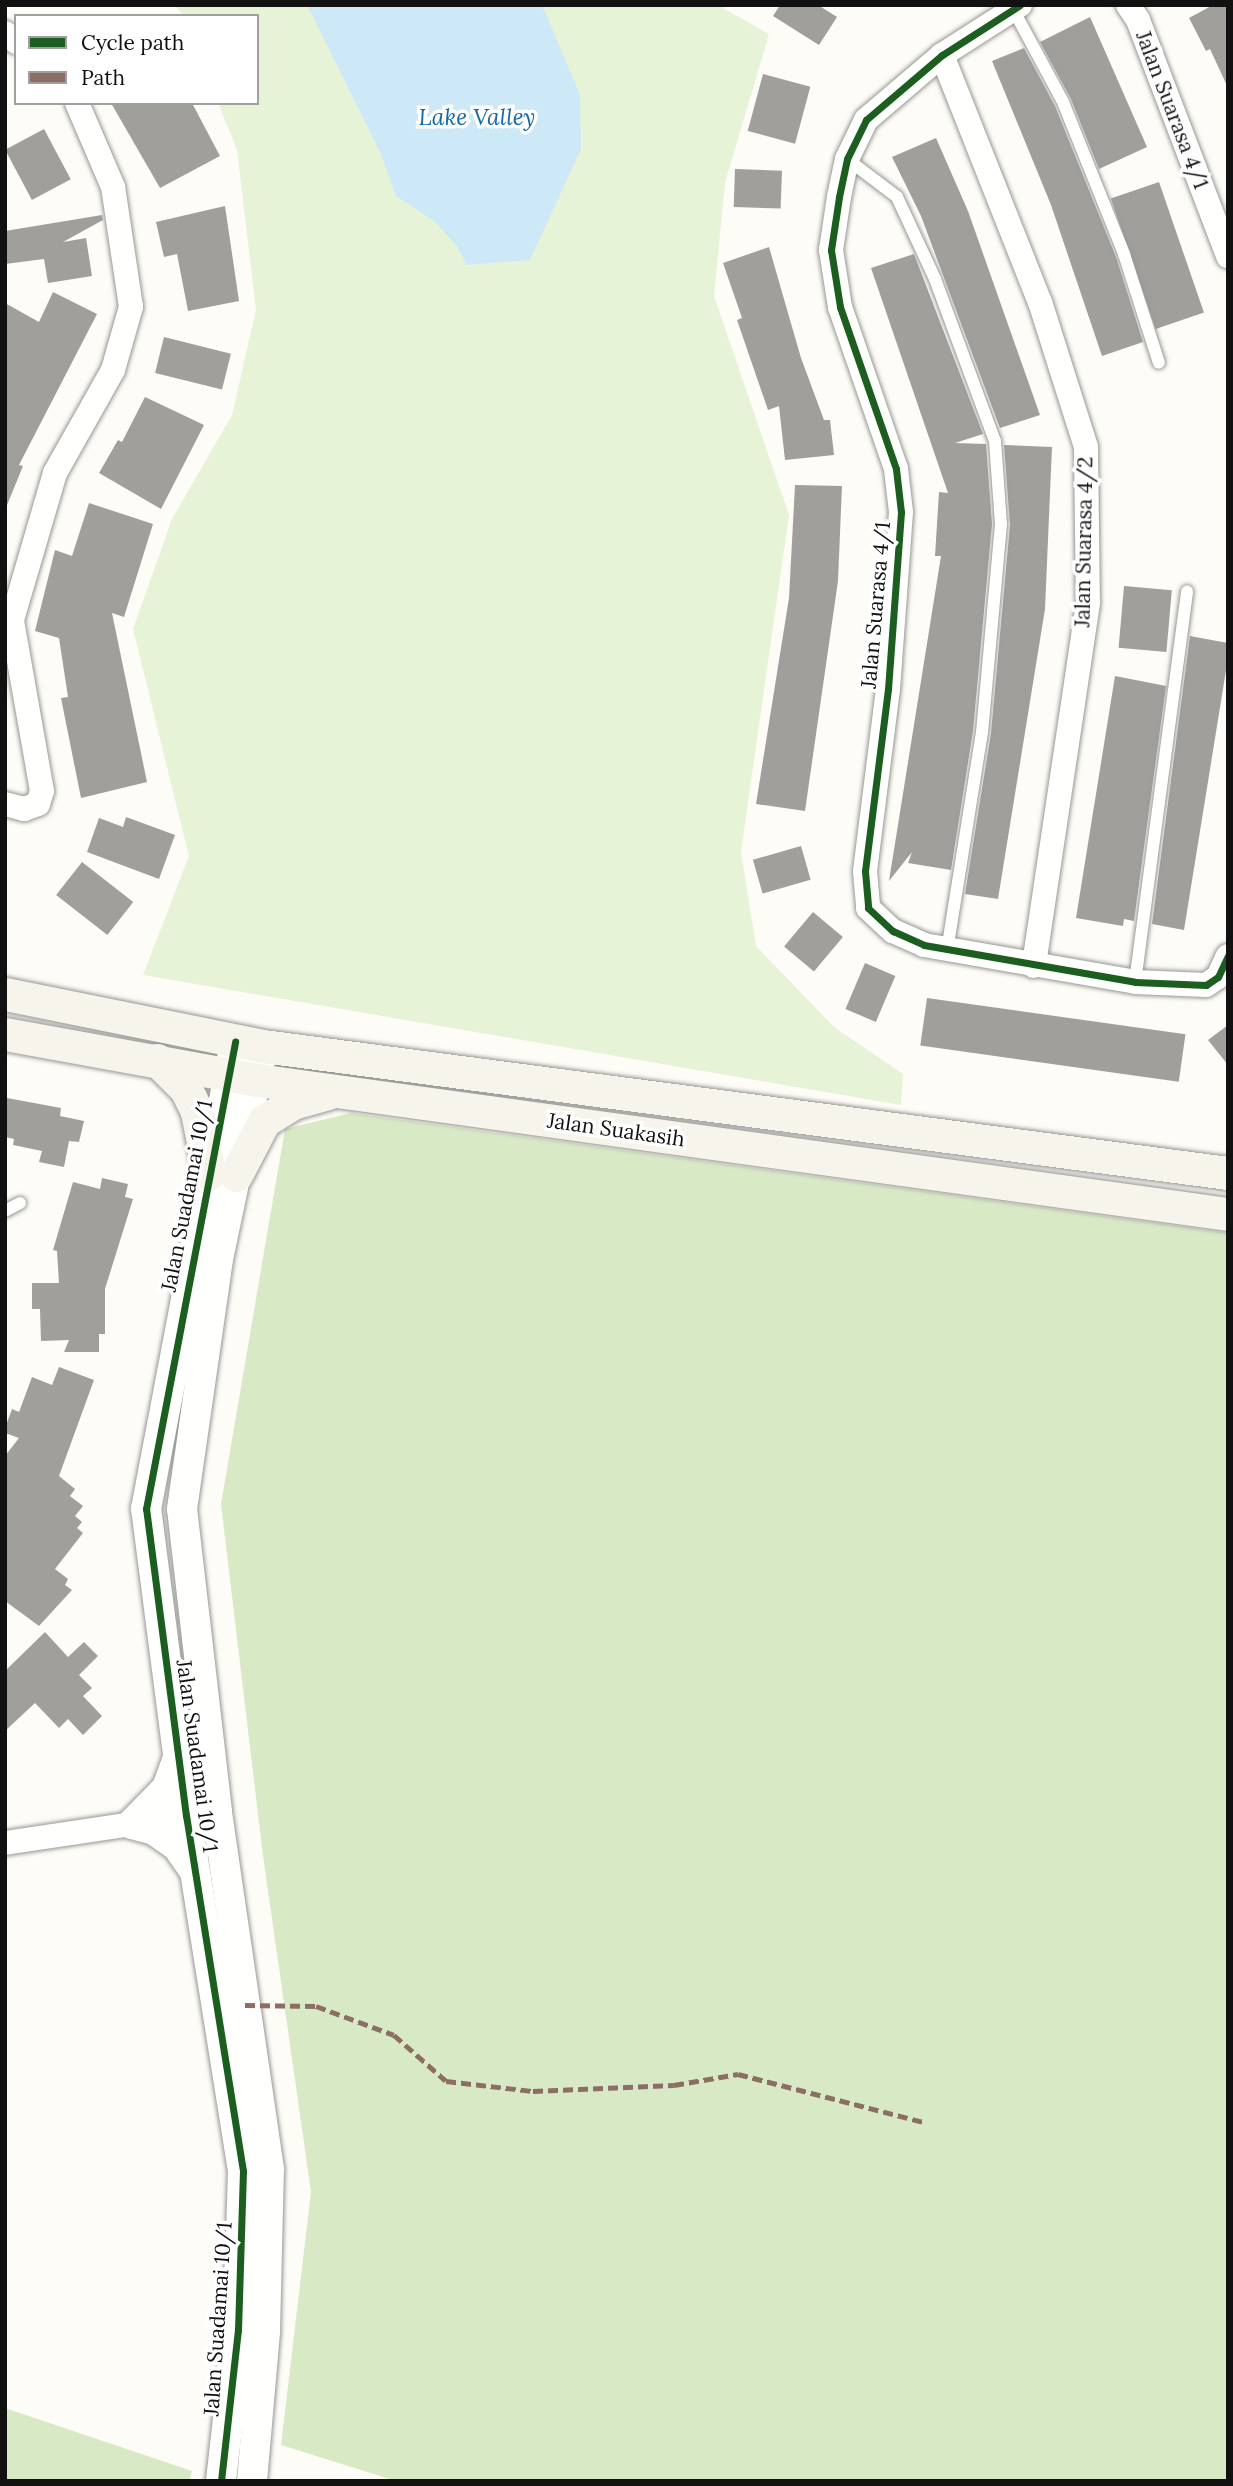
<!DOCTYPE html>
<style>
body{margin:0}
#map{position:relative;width:1233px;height:2486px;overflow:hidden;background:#fdfcf7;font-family:Lora,serif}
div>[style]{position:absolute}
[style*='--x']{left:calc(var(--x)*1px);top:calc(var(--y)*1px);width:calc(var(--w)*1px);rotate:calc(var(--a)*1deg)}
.green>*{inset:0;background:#e7f3d7}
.forest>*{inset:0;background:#d8eac5}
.water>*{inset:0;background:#cde8f7}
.building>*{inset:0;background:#a19f9c;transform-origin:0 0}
.roads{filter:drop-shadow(0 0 2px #979795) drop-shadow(0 0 2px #979795)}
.service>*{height:12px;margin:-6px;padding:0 6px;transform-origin:6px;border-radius:6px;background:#fffffe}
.minor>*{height:24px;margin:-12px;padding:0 12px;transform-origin:12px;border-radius:12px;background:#fffffe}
.tertiary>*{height:30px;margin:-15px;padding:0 15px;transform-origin:15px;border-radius:15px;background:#fffffe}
.secondary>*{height:33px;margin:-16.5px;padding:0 16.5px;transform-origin:16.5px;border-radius:16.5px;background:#f6f4eb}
.quiet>*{height:5px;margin-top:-2.5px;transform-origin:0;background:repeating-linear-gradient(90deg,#8d6e63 0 10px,transparent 0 15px)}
.cycleway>*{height:7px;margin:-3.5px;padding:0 3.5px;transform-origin:3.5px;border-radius:3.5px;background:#1b5e20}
span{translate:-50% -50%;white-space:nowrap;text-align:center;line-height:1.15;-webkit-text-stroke:7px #fff;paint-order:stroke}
.street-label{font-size:21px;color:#111}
.water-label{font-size:23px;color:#1768a6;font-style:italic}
.frame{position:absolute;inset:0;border:7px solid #111;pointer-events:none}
.legend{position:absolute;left:14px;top:14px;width:245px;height:91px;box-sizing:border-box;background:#fff;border:2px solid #a0a0a0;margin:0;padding:9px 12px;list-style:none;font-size:21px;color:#111}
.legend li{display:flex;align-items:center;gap:14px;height:35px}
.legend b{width:35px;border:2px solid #a0a0a0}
</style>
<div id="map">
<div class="green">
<div style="clip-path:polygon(175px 5px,726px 5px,723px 8px,769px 34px,725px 183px,714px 296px,789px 515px,741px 852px,756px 946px,834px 1027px,903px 1074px,901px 1105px,143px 975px,189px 856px,133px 629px,172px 519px,232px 415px,256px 310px,237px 150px,218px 103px,257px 103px,257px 16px,183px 16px)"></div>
</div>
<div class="forest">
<div style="clip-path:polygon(351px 1113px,1228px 1233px,1228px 2481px,396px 2481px,281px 2445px,311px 2192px,263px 1856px,221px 1504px,285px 1129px)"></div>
<div style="clip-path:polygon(5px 2408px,192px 2471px,189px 2481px,5px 2481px)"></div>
</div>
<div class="water">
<div style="clip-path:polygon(307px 5px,542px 5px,580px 95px,581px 149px,530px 260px,466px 265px,457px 246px,434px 221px,396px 196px,381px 154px)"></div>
</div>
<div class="building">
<div style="clip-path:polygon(780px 5px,818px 5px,837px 17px,819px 45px,773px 16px)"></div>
<div style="clip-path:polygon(1213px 5px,1228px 5px,1228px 88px,1210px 49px,1206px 51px,1189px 18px)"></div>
<div style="clip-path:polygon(1090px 17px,1147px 147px,1099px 169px,1071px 99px,1040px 42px)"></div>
<div style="clip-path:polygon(1024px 48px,1055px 106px,1116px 257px,1143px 342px,1102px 356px,1051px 205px,992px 61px)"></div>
<div style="left:763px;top:74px;width:49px;height:59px;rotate:15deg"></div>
<div style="clip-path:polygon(111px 103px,192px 103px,220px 156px,160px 188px)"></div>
<div style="left:44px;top:129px;width:57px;height:44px;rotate:62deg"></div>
<div style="clip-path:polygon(936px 138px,968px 211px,1040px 415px,1000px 428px,921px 216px,892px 157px)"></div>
<div style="left:735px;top:169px;width:47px;height:38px;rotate:2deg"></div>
<div style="left:1159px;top:182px;width:138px;height:51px;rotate:71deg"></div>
<div style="clip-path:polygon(225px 206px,239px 301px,188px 311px,177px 254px,164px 257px,156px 222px)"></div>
<div style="clip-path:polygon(102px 215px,103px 220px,63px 242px,86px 238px,92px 276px,48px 283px,44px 259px,5px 264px,5px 231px)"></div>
<div style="clip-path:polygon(769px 247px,801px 358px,824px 420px,830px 420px,834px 455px,785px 460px,779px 406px,768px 410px,737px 320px,742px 318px,723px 263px)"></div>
<div style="clip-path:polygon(914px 254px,983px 434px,955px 443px,986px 444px,992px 524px,973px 731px,951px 870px,908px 863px,912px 852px,889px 881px,941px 556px,935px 556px,939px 492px,948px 493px,871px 268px)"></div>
<div style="clip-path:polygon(53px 292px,97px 314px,19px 465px,23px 466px,5px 510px,5px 303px,39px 322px)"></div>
<div style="left:164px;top:337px;width:69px;height:37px;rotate:14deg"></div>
<div style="clip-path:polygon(145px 397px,204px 425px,161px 509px,99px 473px,118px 440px,122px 442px)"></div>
<div style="clip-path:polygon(1004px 445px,1052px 447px,1045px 609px,998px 899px,965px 894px,991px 733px,1010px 525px)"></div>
<div style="clip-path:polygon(795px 485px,842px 486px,838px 581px,805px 811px,756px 804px,789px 598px)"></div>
<div style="clip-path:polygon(89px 503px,153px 524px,124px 617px,112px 613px,147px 782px,81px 798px,61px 698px,68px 697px,59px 638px,35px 631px,55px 550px,72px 556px)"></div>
<div style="left:1124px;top:586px;width:48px;height:62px;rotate:5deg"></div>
<div style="clip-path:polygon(1190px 636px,1228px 643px,1228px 658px,1184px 930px,1152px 924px)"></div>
<div style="clip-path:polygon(1115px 676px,1166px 686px,1134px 921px,1124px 919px,1123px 926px,1076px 918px)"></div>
<div style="clip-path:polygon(126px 817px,175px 835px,159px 879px,87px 852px,99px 818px,123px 827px)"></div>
<div style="left:801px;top:846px;width:35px;height:50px;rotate:74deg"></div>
<div style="left:82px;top:862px;width:65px;height:42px;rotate:38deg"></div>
<div style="left:813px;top:912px;width:39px;height:45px;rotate:40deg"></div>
<div style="left:865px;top:963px;width:33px;height:50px;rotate:23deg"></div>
<div style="left:927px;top:998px;width:261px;height:48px;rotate:8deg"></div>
<div style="clip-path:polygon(1228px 1025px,1228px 1065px,1208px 1040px)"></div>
<div style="clip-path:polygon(7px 1098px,61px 1108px,60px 1116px,84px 1121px,79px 1142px,69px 1141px,64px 1167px,39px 1162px,42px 1151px,13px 1145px,14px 1139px,5px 1137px)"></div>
<div style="clip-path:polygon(102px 1178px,128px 1184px,125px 1197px,133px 1199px,105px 1289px,105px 1334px,99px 1334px,99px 1352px,64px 1352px,69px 1340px,41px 1341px,40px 1309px,32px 1309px,32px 1283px,59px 1283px,57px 1251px,53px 1250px,73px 1182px,100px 1189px)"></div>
<div style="clip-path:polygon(59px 1367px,94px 1380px,59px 1476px,75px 1489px,70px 1496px,83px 1506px,75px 1516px,82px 1522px,77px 1528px,83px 1533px,55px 1569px,68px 1579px,65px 1585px,72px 1590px,39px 1626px,5px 1601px,5px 1456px,19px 1438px,5px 1433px,5px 1428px,12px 1409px,19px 1412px,32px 1377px,52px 1385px)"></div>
<div style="clip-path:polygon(45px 1632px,68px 1657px,84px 1642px,98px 1656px,79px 1675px,92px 1688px,83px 1696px,102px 1716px,83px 1735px,68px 1719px,59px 1728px,35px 1703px,5px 1731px,5px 1671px)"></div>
</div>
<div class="roads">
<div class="service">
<div style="--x:1013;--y:9;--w:106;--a:61.7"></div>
<div style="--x:1063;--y:102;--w:164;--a:68.1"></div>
<div style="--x:1124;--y:254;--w:114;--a:72.2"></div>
<div style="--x:847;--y:159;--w:63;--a:37.2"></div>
<div style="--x:897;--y:197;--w:90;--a:65.1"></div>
<div style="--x:935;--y:279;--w:173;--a:69.7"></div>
<div style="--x:995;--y:441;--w:83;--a:85.9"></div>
<div style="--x:1001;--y:524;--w:209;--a:95.2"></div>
<div style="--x:982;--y:732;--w:221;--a:99.1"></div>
<div style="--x:1135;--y:982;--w:394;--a:-82.4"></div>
<div style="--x:5;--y:1211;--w:17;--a:-28"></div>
</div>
<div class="minor">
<div style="--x:1020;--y:5;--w:93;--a:147.3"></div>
<div style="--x:942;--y:55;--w:100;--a:139.5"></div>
<div style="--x:866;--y:120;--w:43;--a:116"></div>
<div style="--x:847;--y:159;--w:39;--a:102"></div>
<div style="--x:839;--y:197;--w:54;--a:98.6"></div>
<div style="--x:831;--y:250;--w:58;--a:81"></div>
<div style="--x:840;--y:307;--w:171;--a:70.9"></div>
<div style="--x:896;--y:469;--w:43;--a:83.4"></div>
<div style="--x:901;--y:512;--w:177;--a:94.2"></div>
<div style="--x:888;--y:689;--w:183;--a:97.2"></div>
<div style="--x:865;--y:871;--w:37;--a:85"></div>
<div style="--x:868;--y:908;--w:34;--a:43"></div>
<div style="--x:893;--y:931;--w:34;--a:24"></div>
<div style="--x:924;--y:945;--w:214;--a:9.9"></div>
<div style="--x:1135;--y:982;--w:71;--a:2.4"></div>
<div style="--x:1206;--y:985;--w:14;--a:-34"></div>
<div style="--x:1218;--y:977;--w:23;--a:-65"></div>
<div style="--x:1128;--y:5;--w:18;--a:56"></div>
<div style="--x:1138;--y:20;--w:253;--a:69.1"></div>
<div style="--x:5;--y:33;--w:14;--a:39"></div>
<div style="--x:942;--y:55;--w:266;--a:68.4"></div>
<div style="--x:1040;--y:302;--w:152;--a:72.4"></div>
<div style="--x:1086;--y:447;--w:156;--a:89.3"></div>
<div style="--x:1088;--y:603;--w:367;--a:98.5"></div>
<div style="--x:5;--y:804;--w:20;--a:15"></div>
<div style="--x:24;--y:809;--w:15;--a:-20"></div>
<div style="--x:38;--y:804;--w:14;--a:-73"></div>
<div style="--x:42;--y:791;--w:174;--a:-100"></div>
<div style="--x:12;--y:620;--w:153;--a:-73.7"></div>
<div style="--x:55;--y:473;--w:118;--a:-60.6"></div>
<div style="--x:113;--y:370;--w:66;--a:-74.1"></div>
<div style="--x:131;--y:307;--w:121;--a:-98.5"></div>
<div style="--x:113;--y:187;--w:91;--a:-113.2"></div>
<div style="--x:5;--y:1843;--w:202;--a:-8.5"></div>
</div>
<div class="tertiary">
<div style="--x:132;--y:1824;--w:50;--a:-45.8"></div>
<div style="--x:167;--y:1788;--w:33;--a:-70"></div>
<div style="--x:132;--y:1824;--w:23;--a:15"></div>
<div style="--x:154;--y:1830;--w:28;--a:35"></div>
<div style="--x:177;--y:1846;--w:29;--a:55"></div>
<div style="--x:221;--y:2481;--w:152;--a:-83.6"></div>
<div style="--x:238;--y:2330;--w:159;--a:-88.2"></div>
<div style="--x:243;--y:2171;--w:360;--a:-99.1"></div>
<div style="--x:186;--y:1816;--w:310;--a:-97.4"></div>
<div style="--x:146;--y:1509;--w:476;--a:-79.2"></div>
<div style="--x:252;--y:2481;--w:151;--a:-85"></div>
<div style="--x:265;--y:2331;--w:162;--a:-88.6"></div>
<div style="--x:269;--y:2169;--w:362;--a:-98.3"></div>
<div style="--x:217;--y:1811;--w:304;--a:-96.6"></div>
<div style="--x:182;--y:1509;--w:253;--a:-81.8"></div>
<div style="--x:218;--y:1259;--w:218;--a:-78.1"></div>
</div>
<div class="secondary">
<div style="--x:5;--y:994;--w:263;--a:11.4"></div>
<div style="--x:263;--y:1046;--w:973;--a:7.5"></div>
<div style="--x:5;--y:1034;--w:256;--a:10.3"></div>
<div style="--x:257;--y:1080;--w:980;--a:7.86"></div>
<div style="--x:157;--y:1060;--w:41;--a:45"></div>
<div style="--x:186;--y:1089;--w:25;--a:64"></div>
<div style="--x:197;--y:1112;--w:63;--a:79"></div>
<div style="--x:236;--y:1175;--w:61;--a:-62.6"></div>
<div style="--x:264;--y:1121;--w:34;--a:-32"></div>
<div style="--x:293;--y:1103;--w:37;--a:-16"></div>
</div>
</div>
<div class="quiet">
<div style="--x:245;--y:2005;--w:71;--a:0.8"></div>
<div style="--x:316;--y:2006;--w:83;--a:20.4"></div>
<div style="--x:394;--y:2035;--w:69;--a:41.5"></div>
<div style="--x:446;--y:2081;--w:88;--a:6.6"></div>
<div style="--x:533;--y:2091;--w:141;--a:-2.4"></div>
<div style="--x:674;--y:2085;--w:65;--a:-9.8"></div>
<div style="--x:738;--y:2074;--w:192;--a:14.5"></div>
</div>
<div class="cycleway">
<div style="--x:1020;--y:5;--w:93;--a:147.3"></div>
<div style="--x:942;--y:55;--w:100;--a:139.5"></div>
<div style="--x:866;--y:120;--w:43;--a:116"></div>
<div style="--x:847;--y:159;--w:39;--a:102"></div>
<div style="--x:839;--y:197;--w:54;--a:98.6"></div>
<div style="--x:831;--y:250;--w:58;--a:81"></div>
<div style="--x:840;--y:307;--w:171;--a:70.9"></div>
<div style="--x:896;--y:469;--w:43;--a:83.4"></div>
<div style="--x:901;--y:512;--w:177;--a:94.2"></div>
<div style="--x:888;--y:689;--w:183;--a:97.2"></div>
<div style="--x:865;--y:871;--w:37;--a:85"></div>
<div style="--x:868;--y:908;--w:34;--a:43"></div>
<div style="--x:893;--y:931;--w:34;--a:24"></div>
<div style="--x:924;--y:945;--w:214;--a:9.9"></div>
<div style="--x:1135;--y:982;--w:71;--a:2.4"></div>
<div style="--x:1206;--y:985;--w:14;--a:-34"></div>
<div style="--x:1218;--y:977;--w:23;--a:-65"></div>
<div style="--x:221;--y:2481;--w:152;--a:-83.6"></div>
<div style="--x:238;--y:2330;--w:159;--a:-88.2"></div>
<div style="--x:243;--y:2171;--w:360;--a:-99.1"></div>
<div style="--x:186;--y:1816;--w:310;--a:-97.4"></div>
<div style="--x:146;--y:1509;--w:476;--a:-79.2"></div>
</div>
<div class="street-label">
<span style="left:1172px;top:110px;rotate:69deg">Jalan Suarasa 4/1</span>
<span style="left:1084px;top:542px;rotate:-89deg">Jalan Suarasa 4/2</span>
<span style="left:876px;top:605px;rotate:-85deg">Jalan Suarasa 4/1</span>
<span style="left:616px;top:1130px;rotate:8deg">Jalan Suakasih</span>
<span style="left:187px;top:1196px;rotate:-79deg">Jalan Suadamai 10/1</span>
<span style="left:197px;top:1756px;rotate:82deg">Jalan Suadamai 10/1</span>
<span style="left:218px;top:2319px;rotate:-86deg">Jalan Suadamai 10/1</span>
</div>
<div class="water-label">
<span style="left:477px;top:117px">Lake Valley</span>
</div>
<div class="frame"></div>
<ul class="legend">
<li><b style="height:9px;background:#1b5e20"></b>Cycle path</li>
<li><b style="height:9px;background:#8d6e63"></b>Path</li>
</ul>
</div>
